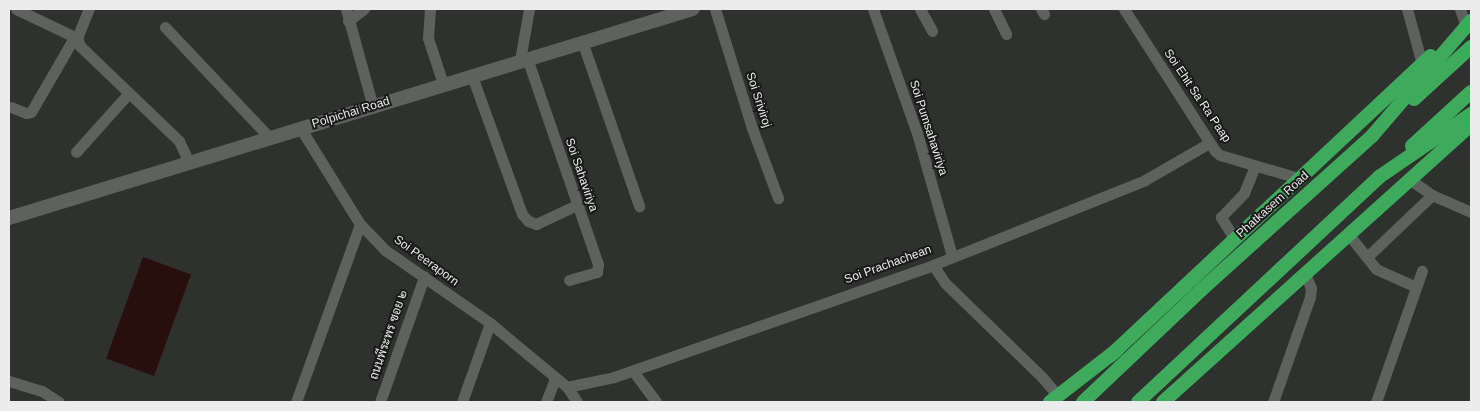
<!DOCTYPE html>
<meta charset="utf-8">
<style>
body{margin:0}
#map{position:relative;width:1480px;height:411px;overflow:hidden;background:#2f312f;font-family:Arial,Sarabun,sans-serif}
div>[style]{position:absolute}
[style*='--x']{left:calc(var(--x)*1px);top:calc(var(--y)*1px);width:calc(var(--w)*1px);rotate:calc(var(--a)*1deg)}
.water>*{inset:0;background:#290e0e;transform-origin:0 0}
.minor>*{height:11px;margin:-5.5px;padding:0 5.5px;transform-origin:5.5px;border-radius:5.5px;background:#5f615f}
.tertiary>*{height:14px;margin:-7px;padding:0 7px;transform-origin:7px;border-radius:7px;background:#5f615f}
.trunk>*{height:14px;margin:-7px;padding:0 7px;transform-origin:7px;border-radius:7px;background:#3eaa5c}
span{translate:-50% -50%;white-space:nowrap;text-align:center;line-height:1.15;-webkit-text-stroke:4px #181918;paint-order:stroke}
.street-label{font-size:12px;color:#ebeceb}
.frame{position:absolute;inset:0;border:10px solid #ebeceb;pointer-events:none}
</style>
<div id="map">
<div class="water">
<div style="left:143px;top:257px;width:51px;height:108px;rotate:20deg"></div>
</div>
<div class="minor">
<div style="--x:16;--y:9;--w:68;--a:25.4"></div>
<div style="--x:77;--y:38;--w:9;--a:69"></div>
<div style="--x:80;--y:46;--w:137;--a:43.8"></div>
<div style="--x:179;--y:141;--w:23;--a:65"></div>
<div style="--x:346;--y:9;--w:102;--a:74.6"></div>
<div style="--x:430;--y:9;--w:29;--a:94"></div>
<div style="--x:428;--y:38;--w:48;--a:71.9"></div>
<div style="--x:715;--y:9;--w:125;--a:72.7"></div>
<div style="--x:752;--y:128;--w:75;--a:69.6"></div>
<div style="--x:873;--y:9;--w:132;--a:70.5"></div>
<div style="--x:917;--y:133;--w:128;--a:74.1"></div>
<div style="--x:920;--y:9;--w:25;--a:61"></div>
<div style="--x:994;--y:9;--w:28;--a:64"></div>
<div style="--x:1041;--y:9;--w:6;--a:59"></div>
<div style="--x:1124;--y:9;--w:169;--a:57.3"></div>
<div style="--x:1215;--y:151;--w:6;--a:39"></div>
<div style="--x:1220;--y:155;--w:81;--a:16.4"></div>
<div style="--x:1407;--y:9;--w:57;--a:74.7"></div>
<div style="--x:1460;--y:9;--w:18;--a:71"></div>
<div style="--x:348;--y:21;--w:20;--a:-37"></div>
<div style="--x:165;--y:27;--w:153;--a:46.6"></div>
<div style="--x:582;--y:41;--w:175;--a:70.9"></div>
<div style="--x:527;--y:58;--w:218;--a:71"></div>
<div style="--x:598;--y:264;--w:8;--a:97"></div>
<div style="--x:597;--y:272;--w:29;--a:164"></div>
<div style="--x:520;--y:60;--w:52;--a:-80"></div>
<div style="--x:472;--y:76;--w:147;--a:70.1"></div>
<div style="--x:522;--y:214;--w:9;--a:49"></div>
<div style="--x:528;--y:221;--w:9;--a:21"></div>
<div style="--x:536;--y:224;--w:45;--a:-24.9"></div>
<div style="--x:11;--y:107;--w:16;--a:22"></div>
<div style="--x:26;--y:113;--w:5;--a:-11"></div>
<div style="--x:31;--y:112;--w:80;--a:-59.9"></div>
<div style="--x:71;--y:43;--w:8;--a:-40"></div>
<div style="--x:77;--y:38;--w:31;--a:-68"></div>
<div style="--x:301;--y:129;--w:112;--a:58.2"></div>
<div style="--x:360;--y:224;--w:36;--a:46"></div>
<div style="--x:385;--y:250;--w:128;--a:34.8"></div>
<div style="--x:490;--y:323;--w:100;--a:39.7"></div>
<div style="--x:567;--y:387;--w:18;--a:56"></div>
<div style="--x:76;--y:152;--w:79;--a:-48.1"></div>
<div style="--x:1412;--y:181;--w:24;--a:35"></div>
<div style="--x:1432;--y:195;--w:43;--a:23.6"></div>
<div style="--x:1349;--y:235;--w:43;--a:51.5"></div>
<div style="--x:1376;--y:269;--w:44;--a:24.2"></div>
<div style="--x:1234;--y:238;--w:25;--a:-122"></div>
<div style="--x:1221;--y:217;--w:33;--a:-46"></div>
<div style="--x:1244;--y:193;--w:29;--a:-68"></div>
<div style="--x:1367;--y:257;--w:90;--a:-43.6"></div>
<div style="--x:933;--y:265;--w:22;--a:56"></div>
<div style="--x:945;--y:283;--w:135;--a:44.1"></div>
<div style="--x:1042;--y:377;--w:25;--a:50"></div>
<div style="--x:633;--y:371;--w:39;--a:53"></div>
<div style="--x:9;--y:381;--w:34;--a:17"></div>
<div style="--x:42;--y:391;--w:20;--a:33"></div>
<div style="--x:567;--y:387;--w:48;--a:-12"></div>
<div style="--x:614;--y:377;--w:338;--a:-19.3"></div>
<div style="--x:933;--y:265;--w:228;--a:-21.8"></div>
<div style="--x:1145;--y:180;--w:74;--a:-30"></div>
<div style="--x:296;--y:402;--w:189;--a:-70.2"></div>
<div style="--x:380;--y:402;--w:133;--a:-70.6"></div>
<div style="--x:462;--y:402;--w:84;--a:-70.5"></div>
<div style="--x:546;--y:402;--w:26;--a:-69"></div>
<div style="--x:1273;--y:402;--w:111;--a:-70.6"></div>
<div style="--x:1310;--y:297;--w:9;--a:-84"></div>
<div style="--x:1311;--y:288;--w:13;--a:-113"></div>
<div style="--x:1376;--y:402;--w:139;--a:-70.7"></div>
</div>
<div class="tertiary">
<div style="--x:9;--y:218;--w:715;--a:-16.99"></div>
</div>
<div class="trunk">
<div style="--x:1414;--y:99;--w:77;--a:-42.4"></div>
<div style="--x:1412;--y:146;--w:80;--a:-42.5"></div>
<div style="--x:1110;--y:356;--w:439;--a:-43.1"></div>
<div style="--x:1050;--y:402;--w:85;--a:-37.8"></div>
<div style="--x:1083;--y:402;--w:163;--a:-43.5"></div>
<div style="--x:1201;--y:290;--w:230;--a:-42"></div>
<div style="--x:1372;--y:136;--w:152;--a:-49.3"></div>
<div style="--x:1138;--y:402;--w:330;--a:-43"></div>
<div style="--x:1379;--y:177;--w:112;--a:-34.4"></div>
<div style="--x:1163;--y:402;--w:414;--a:-42"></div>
</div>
<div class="street-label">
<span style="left:1197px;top:96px;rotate:56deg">Soi Ehit Sa Ra Paap</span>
<span style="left:758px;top:100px;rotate:72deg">Soi Sriviroj</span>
<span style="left:351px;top:113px;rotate:-17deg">Polpichai Road</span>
<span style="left:928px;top:128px;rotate:72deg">Soi Pumsahaviriya</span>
<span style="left:581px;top:175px;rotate:71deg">Soi Sahaviriya</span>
<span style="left:1273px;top:205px;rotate:-42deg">Phatkasem Road</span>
<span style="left:426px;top:261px;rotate:36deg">Soi Peeraporn</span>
<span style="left:888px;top:265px;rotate:-20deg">Soi Prachachean</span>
<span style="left:389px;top:335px;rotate:-71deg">ถนนพีระพร ซอย ๒</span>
</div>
<div class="frame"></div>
</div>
